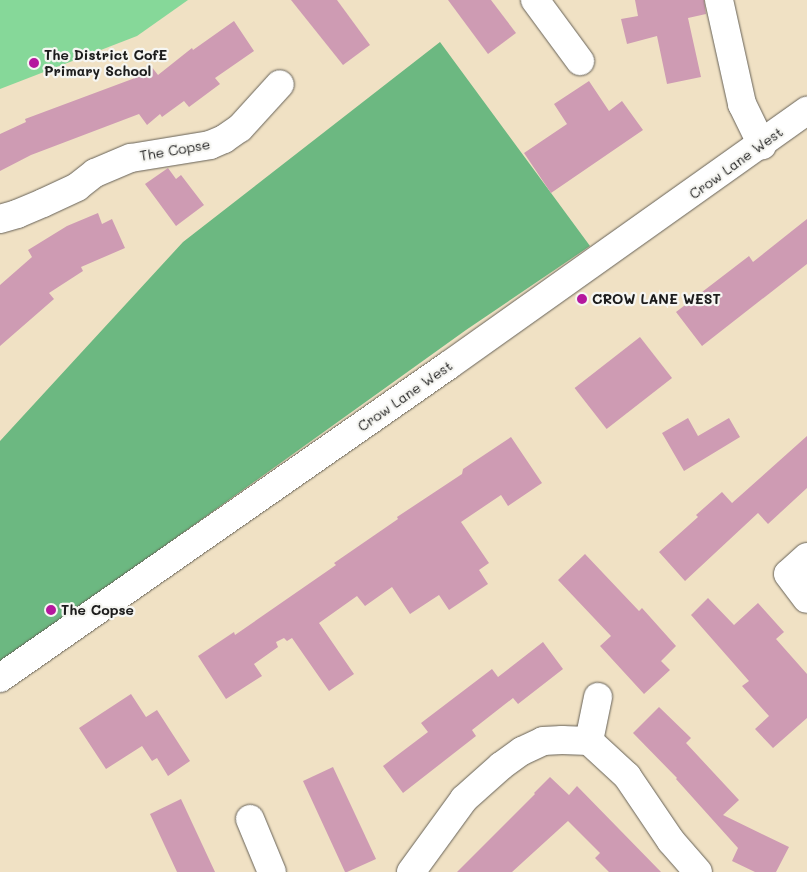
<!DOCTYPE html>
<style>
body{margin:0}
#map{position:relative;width:807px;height:872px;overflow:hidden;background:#f0e1c4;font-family:Mali,sans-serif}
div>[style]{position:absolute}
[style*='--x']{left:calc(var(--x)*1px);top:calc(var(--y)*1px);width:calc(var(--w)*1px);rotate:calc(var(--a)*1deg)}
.green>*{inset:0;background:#86d899}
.forest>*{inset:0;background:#6cb881}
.building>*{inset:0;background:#ce9bb3;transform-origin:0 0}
.roads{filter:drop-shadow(0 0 1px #666157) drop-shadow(0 0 1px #666157)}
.minor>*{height:28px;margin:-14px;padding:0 14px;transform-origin:14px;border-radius:14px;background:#fff}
.major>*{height:28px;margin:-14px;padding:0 14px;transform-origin:14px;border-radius:14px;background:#fff}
.dots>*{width:14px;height:14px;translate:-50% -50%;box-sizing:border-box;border:2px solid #f6f6f2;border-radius:50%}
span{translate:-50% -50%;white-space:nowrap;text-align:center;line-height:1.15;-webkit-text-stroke:4.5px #f6f6f2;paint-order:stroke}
.poi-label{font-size:14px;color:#1c1c1c;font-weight:700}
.left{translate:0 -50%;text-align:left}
.street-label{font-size:14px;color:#1c1c1c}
</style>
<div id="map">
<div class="green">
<div style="clip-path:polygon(0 0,188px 0,137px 36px,0 89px)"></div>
</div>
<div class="forest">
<div style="clip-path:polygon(440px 42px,590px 246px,466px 330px,0 664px,0 441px,183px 242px)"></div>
</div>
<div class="building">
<div style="clip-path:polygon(291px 0,337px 0,370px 45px,343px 65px)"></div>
<div style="clip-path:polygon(448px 0,491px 0,516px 33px,488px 54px)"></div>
<div style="clip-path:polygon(635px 0,704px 0,706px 14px,688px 18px,701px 77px,667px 84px,657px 36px,627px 44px,621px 19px,638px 16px)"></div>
<div style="clip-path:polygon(234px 21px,254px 51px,215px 78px,220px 84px,189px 107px,184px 101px,162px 117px,160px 114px,147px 125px,139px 114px,31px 155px,0 171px,0 134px,26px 122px,25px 119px,135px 78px,151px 66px,158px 75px,192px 48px,193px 50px)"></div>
<div style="clip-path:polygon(589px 81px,609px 111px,622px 101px,643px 130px,551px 193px,524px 153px,567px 124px,554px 104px)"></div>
<div style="clip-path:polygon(168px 168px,176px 179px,181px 175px,204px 205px,176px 226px,145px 184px)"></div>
<div style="clip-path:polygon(98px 213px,102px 224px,112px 219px,125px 248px,81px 267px,83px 271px,49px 293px,54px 299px,0 346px,0 285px,32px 257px,28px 250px,67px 226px)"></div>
<div style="clip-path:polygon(807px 219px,807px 264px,702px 346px,676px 312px,749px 256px,753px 262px)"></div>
<div style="left:640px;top:337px;width:52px;height:83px;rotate:52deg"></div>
<div style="clip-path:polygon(688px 418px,698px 436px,729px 418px,740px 437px,684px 471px,662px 433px)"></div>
<div style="clip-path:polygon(807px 436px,807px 488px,768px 524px,758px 513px,685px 581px,659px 552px,698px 517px,696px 515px,722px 492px,732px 503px)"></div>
<div style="clip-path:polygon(511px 437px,542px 483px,508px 506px,501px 495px,461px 522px,489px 563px,479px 570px,488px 584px,449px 610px,439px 595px,410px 614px,392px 587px,365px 606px,357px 596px,319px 623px,354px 674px,329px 691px,292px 638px,287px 641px,284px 638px,276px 642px,278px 647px,254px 664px,262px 676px,226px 699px,198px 656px,234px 632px,235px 635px,336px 565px,334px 563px,398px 519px,397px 517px,462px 474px,463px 469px)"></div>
<div style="clip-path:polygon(585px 554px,639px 611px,642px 608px,676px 646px,661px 661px,670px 670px,644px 694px,600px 646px,611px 636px,558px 580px)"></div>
<div style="clip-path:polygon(708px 598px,734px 625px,758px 603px,784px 632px,776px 639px,807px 674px,807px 718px,773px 748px,755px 729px,769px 716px,742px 686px,749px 681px,691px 615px)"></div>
<div style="clip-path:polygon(543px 642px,563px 669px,518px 704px,513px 698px,472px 730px,476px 736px,403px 793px,383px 766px,428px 732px,421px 723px,492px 669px,498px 677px)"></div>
<div style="clip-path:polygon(131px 694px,146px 717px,157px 710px,190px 761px,168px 776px,157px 758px,152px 761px,142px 746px,106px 769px,79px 728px)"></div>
<div style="clip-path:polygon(659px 707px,691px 738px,686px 743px,739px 800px,723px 815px,789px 847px,776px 872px,755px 872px,732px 861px,738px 848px,676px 779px,677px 778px,633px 733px)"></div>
<div style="clip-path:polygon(333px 767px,376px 859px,347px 872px,345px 872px,303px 781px)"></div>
<div style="clip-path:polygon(550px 777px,569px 795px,577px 786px,661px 872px,609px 872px,595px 858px,600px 853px,568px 821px,512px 872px,457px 872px,535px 794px,534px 793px)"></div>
<div style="clip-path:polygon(181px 799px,215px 872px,177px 872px,150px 814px)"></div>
</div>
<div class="roads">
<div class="minor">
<div style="--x:535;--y:0;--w:76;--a:53.6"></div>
<div style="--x:719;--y:0;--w:107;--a:77.5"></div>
<div style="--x:742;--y:104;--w:46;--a:64"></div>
<div style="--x:0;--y:219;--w:18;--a:-16"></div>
<div style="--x:17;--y:214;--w:28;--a:-23"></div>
<div style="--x:43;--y:203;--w:38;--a:-25"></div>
<div style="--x:77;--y:187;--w:23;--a:-38"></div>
<div style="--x:95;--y:173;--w:39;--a:-23"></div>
<div style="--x:131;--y:158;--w:80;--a:-9.3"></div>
<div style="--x:210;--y:145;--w:15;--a:-23"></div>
<div style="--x:224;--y:139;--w:19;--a:-35"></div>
<div style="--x:240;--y:128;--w:59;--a:-47.7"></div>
<div style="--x:807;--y:557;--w:25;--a:138"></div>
<div style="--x:788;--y:574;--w:31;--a:53"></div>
<div style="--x:589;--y:741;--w:45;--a:-78.4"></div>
<div style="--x:250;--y:819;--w:57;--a:67.5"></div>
<div style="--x:411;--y:872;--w:90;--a:-54"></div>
<div style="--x:464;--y:799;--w:50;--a:-41.7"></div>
<div style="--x:501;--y:766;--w:26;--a:-36"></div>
<div style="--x:522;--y:751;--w:23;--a:-25"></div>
<div style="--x:543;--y:741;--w:19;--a:-3"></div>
<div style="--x:562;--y:740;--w:27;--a:2"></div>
<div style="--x:589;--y:741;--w:52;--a:42.6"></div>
<div style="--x:627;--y:776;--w:78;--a:55.9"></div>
<div style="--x:671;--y:841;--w:41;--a:48.9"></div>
</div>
<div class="major">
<div style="--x:0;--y:678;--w:547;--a:-34.88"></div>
<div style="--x:449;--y:365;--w:439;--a:-35.4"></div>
</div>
</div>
<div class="dots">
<div style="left:34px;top:63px;background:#b5179e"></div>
<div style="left:582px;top:299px;background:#b5179e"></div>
<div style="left:51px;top:610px;background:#b5179e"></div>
</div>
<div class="poi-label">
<span class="left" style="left:44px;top:63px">The District CofE<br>Primary School</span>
<span class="left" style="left:592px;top:299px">CROW LANE WEST</span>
<span class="left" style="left:61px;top:610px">The Copse</span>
</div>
<div class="street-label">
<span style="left:175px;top:150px;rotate:-10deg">The Copse</span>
<span style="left:736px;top:163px;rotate:-36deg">Crow Lane West</span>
<span style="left:405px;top:396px;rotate:-35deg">Crow Lane West</span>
</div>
</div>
